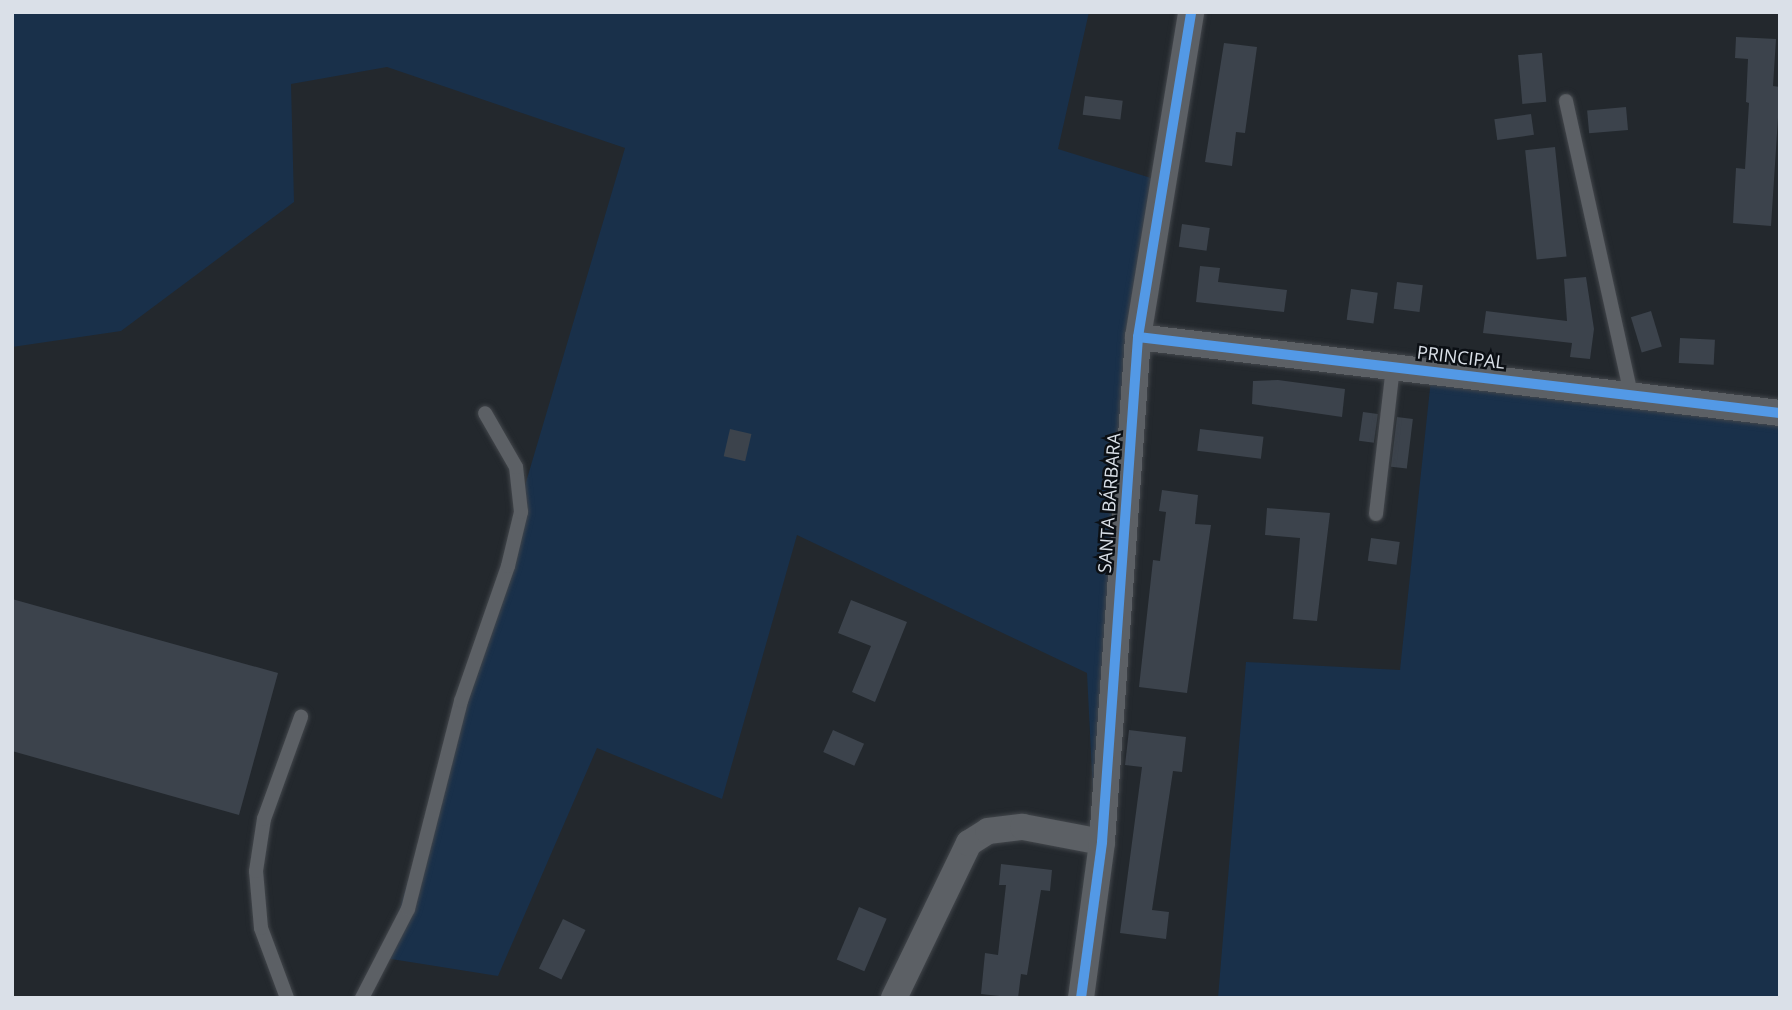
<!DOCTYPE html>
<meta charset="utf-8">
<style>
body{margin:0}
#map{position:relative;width:1792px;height:1010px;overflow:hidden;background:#23282d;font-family:"Open Sans",sans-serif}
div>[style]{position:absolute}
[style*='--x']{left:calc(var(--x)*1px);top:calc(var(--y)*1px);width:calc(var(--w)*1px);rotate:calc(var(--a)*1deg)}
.green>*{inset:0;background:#19304a}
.building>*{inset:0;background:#3c434c;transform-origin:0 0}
.roads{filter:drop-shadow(0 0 2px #42464b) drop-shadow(0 0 2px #42464b)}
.lane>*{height:14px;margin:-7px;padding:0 7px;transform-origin:7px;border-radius:7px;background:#5c6065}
.street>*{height:26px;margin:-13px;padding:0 13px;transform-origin:13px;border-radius:13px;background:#5c6065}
.cycleway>*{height:10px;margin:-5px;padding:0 5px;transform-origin:5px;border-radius:5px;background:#5399e6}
span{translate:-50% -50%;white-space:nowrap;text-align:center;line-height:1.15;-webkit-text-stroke:5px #0b0f14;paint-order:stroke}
.street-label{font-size:18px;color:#dae0e8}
.frame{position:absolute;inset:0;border:14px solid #dae0e8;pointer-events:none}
</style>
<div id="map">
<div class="green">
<div style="clip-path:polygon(12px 12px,1089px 12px,1058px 149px,1167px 183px,1094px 813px,1087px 673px,797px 535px,722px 799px,597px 748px,498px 976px,385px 958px,625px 148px,387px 67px,291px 84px,294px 202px,121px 331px,12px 347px)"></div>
<div style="clip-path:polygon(1431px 379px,1780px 417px,1780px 998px,1218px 998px,1246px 662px,1400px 670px)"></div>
</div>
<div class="building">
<div style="clip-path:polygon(1736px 37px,1776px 39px,1773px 86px,1780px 87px,1771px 226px,1733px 223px,1736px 168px,1745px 169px,1749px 103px,1746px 102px,1748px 59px,1735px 58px)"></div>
<div style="clip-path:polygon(1224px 43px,1257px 47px,1245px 133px,1236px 132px,1232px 166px,1205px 162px)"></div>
<div style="left:1542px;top:53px;width:49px;height:24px;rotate:85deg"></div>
<div style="left:1085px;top:96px;width:38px;height:19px;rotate:7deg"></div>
<div style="left:1626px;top:107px;width:23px;height:39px;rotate:85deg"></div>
<div style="left:1531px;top:114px;width:21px;height:37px;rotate:82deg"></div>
<div style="left:1555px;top:147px;width:110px;height:30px;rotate:84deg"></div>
<div style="left:1182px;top:224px;width:28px;height:23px;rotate:8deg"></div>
<div style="clip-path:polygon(1200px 266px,1220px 268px,1218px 282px,1287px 290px,1284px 312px,1196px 302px)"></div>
<div style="clip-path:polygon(1586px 277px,1594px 329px,1590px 359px,1570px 357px,1572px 343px,1483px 333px,1486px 311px,1567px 321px,1564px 279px)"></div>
<div style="left:1397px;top:282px;width:26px;height:27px;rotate:7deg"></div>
<div style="left:1351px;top:289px;width:27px;height:31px;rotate:8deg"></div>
<div style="left:1651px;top:311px;width:37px;height:21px;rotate:73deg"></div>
<div style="left:1680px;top:338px;width:35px;height:25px;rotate:3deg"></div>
<div style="clip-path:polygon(1278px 380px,1345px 389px,1342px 417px,1252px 404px,1253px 381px)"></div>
<div style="left:1363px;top:412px;width:15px;height:29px;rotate:8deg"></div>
<div style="left:1397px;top:417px;width:16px;height:50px;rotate:7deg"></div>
<div style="left:730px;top:429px;width:22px;height:28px;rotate:13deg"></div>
<div style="left:1200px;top:429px;width:64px;height:22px;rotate:7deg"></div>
<div style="clip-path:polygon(1162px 490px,1198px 495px,1195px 524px,1211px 525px,1187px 693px,1139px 687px,1153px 560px,1160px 561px,1166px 512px,1159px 511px)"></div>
<div style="clip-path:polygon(1267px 508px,1330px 513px,1317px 621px,1293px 619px,1300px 538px,1265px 535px)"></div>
<div style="left:1371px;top:538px;width:29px;height:23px;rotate:8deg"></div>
<div style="clip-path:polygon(12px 599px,278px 673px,239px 815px,12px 751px)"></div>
<div style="clip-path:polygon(851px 600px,907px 622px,875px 702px,852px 692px,871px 646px,838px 633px)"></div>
<div style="left:833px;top:730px;width:34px;height:24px;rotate:24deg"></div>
<div style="clip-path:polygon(1129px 730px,1186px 737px,1182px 772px,1173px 771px,1152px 910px,1169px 912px,1166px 939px,1120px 933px,1142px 767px,1125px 765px)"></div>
<div style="clip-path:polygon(1001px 864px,1052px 870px,1050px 891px,1041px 890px,1027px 975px,1021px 974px,1018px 998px,981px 994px,985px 953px,998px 955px,1006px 885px,999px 885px)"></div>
<div style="left:859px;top:907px;width:30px;height:57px;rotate:23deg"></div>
<div style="left:563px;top:919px;width:25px;height:55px;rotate:26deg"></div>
</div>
<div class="roads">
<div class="lane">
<div style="--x:1566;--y:101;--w:301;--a:77.5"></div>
<div style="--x:1376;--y:514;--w:148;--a:-83.4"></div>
<div style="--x:287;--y:998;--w:75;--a:-110.4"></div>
<div style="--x:261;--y:928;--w:57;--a:-95"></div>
<div style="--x:256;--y:871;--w:53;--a:-81.3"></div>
<div style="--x:264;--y:819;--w:109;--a:-70.1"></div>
<div style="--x:362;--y:998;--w:100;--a:-62.7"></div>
<div style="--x:408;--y:909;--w:215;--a:-75.7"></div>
<div style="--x:461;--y:701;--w:143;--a:-70.8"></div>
<div style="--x:508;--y:566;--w:56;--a:-76.5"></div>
<div style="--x:521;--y:512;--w:45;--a:-96.3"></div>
<div style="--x:516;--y:467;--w:62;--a:-119.9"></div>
</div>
<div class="street">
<div style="--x:1138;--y:337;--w:646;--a:6.75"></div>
<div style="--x:894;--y:998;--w:172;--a:-64.2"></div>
<div style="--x:969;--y:843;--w:22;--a:-32"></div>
<div style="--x:988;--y:831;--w:35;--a:-7"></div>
<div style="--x:1023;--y:827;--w:80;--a:10.8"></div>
<div style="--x:1081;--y:998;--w:157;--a:-82.3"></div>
<div style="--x:1102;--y:842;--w:506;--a:-85.92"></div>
<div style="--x:1138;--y:337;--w:329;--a:-80.7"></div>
</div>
</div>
<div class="cycleway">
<div style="--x:1138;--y:337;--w:646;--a:6.75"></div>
<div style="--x:1081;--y:998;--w:157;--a:-82.3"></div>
<div style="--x:1102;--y:842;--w:506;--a:-85.92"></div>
<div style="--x:1138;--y:337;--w:329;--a:-80.7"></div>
</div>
<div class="street-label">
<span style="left:1461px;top:357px;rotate:7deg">PRINCIPAL</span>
<span style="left:1109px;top:503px;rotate:-86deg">SANTA BÁRBARA</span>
</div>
<div class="frame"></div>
</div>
